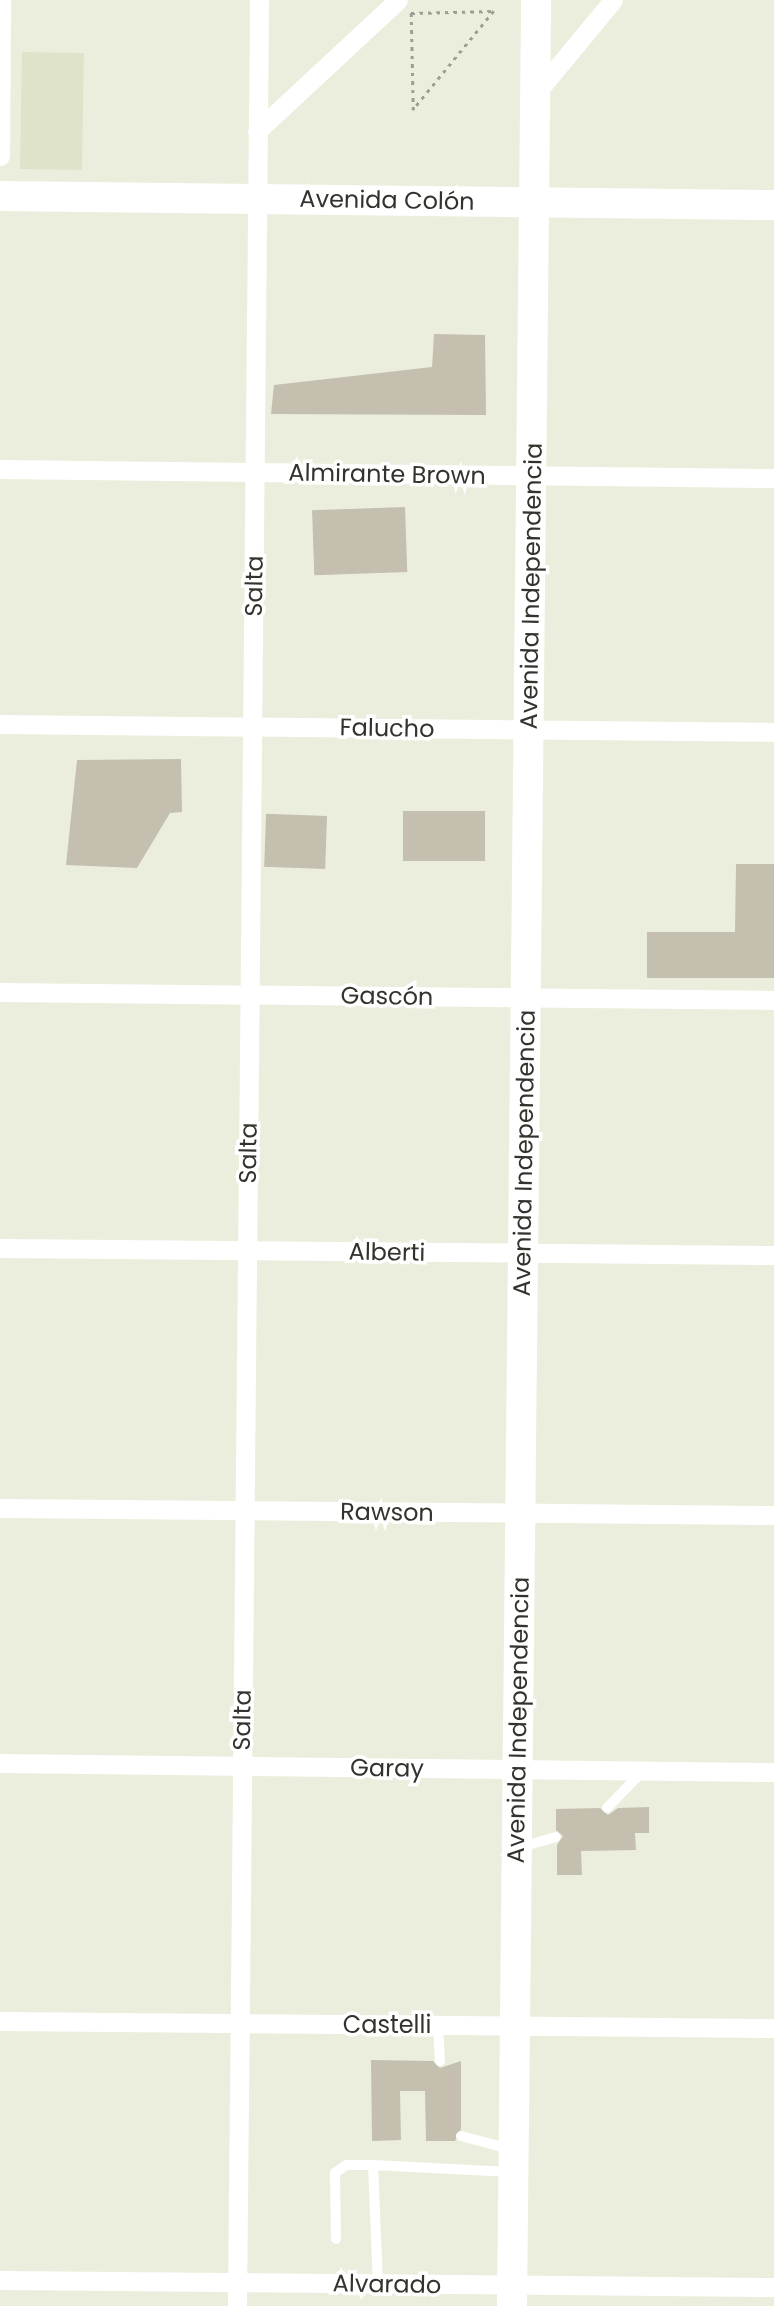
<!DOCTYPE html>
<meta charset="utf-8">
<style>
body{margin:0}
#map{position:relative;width:774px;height:2306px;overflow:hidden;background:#eceedd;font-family:Poppins,sans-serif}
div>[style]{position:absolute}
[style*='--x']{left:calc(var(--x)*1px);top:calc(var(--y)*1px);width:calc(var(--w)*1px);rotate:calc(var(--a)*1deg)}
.built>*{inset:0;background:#dfe3ca;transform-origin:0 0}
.building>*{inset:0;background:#c5bfaf;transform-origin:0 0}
.path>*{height:2.5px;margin-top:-1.25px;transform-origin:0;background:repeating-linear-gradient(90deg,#9c9e91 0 3.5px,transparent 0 8.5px)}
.service>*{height:10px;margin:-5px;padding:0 5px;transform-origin:5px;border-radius:5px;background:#fff}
.minor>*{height:19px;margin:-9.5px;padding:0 9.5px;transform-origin:9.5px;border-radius:9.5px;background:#fff}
.primary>*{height:30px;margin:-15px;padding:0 15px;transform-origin:15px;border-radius:15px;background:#fff}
span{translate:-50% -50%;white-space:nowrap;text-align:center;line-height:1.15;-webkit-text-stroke:7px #fff;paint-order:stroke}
.street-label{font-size:24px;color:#32332c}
</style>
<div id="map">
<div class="built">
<div style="left:22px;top:52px;width:62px;height:117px;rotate:1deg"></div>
</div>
<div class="building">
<div style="clip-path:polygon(434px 334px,485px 335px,486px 415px,271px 414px,274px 385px,432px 367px)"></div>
<div style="left:405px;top:507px;width:65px;height:93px;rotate:88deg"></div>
<div style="clip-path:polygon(181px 759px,182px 812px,170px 813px,137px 868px,66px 865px,77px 760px)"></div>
<div style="left:403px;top:811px;width:82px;height:50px"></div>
<div style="left:327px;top:816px;width:53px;height:61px;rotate:92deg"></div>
<div style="clip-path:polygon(736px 864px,774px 864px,774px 978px,647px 978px,647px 932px,735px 932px)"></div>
<div style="clip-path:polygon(649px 1807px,649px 1833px,635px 1833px,636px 1850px,581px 1851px,582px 1875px,557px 1875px,557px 1845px,563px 1836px,556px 1830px,556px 1809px,600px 1808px,608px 1815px,618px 1808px)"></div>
<div style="clip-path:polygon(371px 2060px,433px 2061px,440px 2068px,461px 2061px,461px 2129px,455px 2141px,426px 2141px,425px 2091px,400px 2091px,401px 2140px,372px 2141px)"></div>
</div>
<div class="path">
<div style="--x:494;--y:11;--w:128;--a:129.3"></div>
<div style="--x:413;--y:110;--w:97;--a:-91.2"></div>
<div style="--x:411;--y:13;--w:83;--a:-1.4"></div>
</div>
<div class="service">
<div style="--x:607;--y:1808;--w:52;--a:-45.8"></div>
<div style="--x:521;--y:1847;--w:36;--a:-16"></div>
<div style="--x:438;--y:2025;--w:36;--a:87"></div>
<div style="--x:461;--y:2136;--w:51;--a:14.9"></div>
<div style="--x:373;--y:2165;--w:138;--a:2.9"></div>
<div style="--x:336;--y:2239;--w:66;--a:-90.9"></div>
<div style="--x:335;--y:2173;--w:14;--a:-36"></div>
<div style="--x:346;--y:2165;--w:27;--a:0"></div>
<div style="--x:373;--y:2165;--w:119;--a:87.6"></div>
</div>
<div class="minor">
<div style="--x:537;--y:92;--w:119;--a:-50.4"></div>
<div style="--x:257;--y:131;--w:192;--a:-42.9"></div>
<div style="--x:0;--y:156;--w:156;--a:-89.6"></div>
<div style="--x:0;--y:469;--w:774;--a:0.67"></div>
<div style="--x:0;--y:724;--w:774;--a:0.59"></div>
<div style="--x:0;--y:992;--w:774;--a:0.59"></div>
<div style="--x:0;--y:1248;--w:774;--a:0.52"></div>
<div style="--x:0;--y:1508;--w:774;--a:0.52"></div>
<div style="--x:0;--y:1763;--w:774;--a:0.67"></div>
<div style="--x:0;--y:2021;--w:774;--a:0.52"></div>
<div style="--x:0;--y:2280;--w:774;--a:0.52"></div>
<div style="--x:237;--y:2306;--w:2306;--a:-89.45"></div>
</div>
<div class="primary">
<div style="--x:0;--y:196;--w:774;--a:0.67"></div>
<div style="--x:512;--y:2306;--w:2306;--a:-89.4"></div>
</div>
<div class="street-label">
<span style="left:387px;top:200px;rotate:1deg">Avenida Colón</span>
<span style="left:387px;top:474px;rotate:1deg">Almirante Brown</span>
<span style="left:254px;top:586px;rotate:-89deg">Salta</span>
<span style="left:531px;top:586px;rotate:-89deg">Avenida Independencia</span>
<span style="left:387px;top:728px;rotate:1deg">Falucho</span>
<span style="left:387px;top:996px;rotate:1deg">Gascón</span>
<span style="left:248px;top:1153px;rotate:-89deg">Salta</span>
<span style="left:524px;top:1153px;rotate:-89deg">Avenida Independencia</span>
<span style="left:387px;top:1252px;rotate:1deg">Alberti</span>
<span style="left:387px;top:1512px;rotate:1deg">Rawson</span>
<span style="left:242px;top:1720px;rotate:-89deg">Salta</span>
<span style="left:518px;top:1720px;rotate:-89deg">Avenida Independencia</span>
<span style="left:387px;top:1768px;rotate:1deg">Garay</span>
<span style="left:387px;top:2025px">Castelli</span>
<span style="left:387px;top:2284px;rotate:1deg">Alvarado</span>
</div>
</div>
